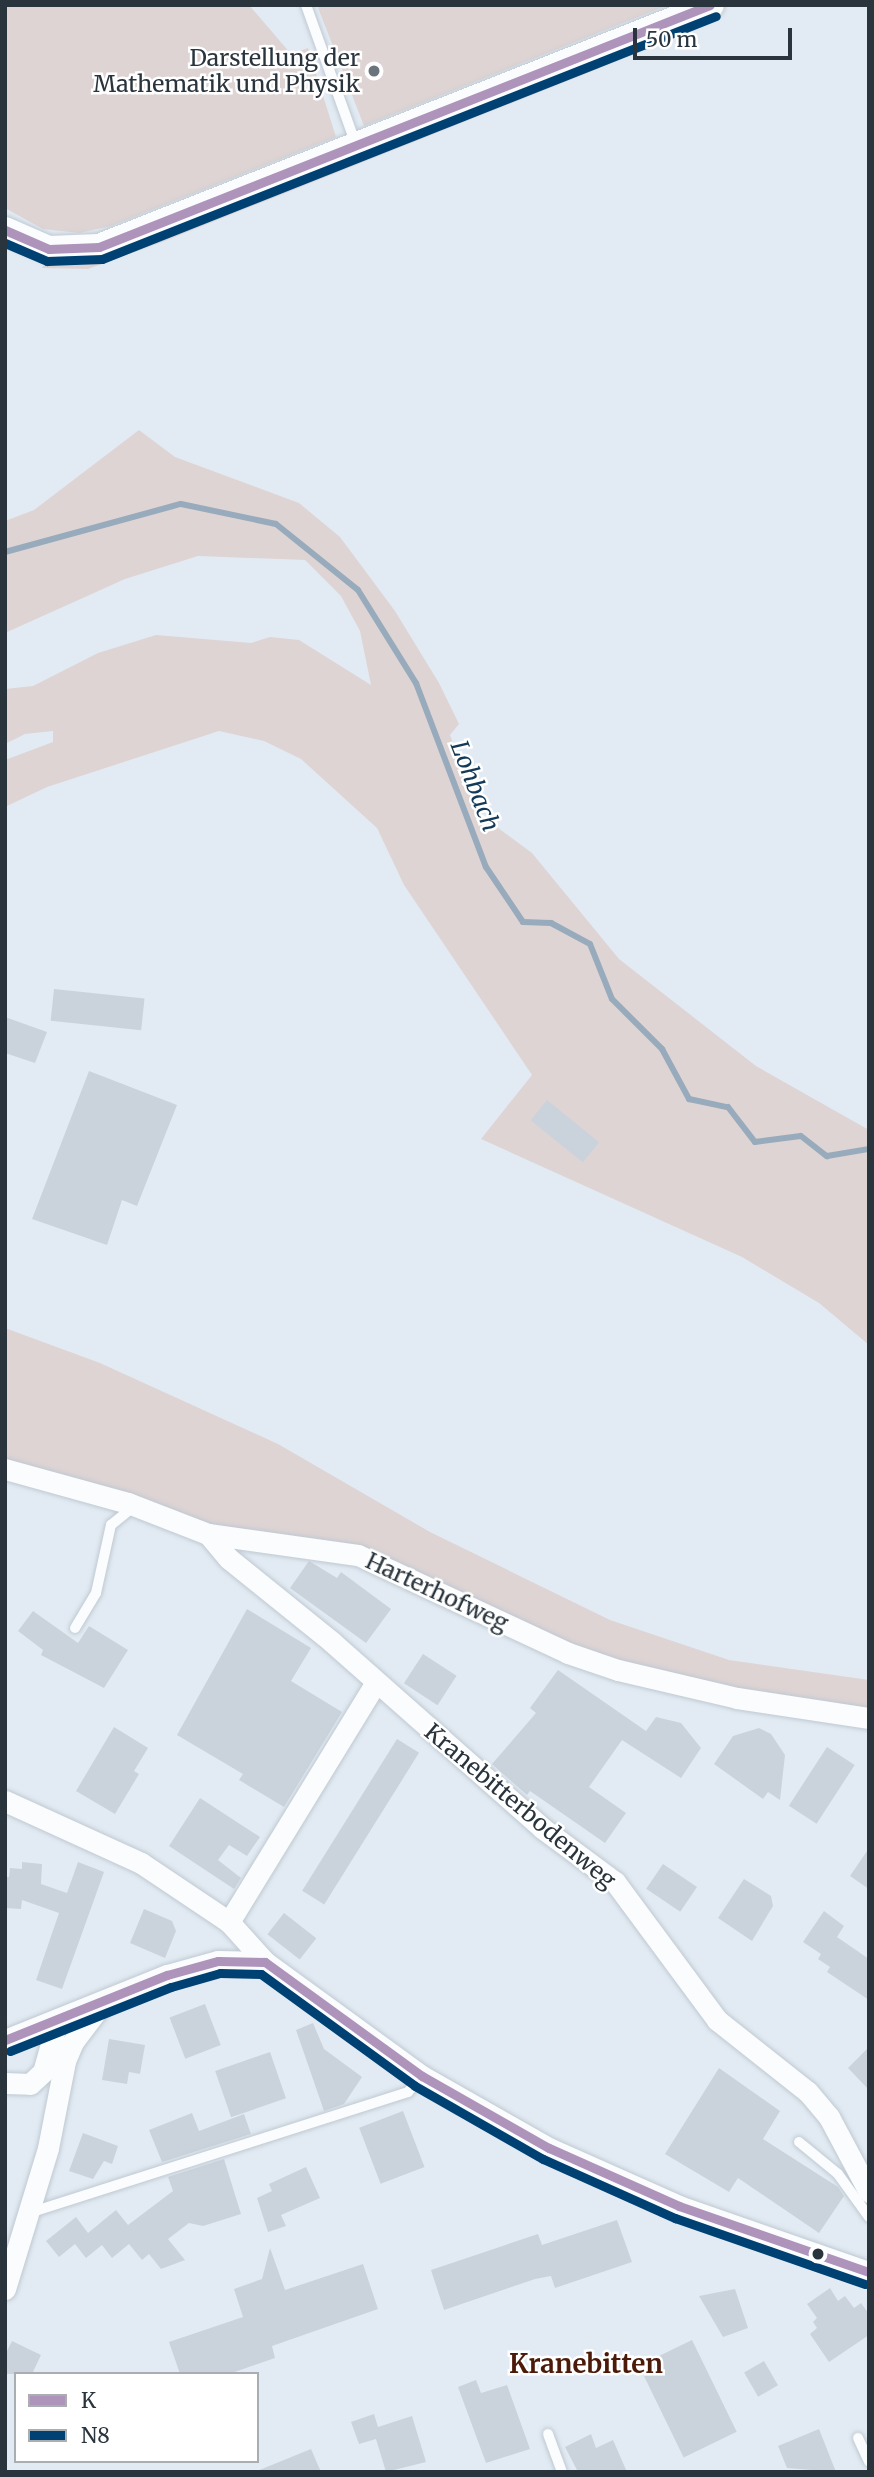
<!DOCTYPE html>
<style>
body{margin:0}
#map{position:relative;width:874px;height:2477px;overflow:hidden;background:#e2ebf3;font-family:Merriweather,serif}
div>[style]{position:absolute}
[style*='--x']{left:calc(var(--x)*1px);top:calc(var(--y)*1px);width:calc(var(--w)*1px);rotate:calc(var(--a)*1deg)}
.green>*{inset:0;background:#ded4d4}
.stream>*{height:6px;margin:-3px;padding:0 3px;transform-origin:3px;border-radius:3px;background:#98abbc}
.building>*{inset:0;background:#cad3db;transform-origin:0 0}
.roads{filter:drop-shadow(0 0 2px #c0c9d2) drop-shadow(0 0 2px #c0c9d2)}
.service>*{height:10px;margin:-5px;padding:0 5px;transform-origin:5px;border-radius:5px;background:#fbfcfd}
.minor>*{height:21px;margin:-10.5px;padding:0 10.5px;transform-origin:10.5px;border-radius:10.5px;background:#fbfcfd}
.tertiary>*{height:26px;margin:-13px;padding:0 13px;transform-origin:13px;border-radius:13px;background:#fbfcfd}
.bus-1>*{height:9px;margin:-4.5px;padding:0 4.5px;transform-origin:4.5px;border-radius:4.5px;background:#ae93bb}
.bus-2>*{height:9px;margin:-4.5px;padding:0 4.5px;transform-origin:4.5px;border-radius:4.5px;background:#004173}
.dots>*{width:19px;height:19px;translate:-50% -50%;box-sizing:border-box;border:4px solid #fff;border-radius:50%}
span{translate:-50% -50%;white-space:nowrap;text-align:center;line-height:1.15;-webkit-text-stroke:5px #fff;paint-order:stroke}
.poi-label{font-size:23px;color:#29343d}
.right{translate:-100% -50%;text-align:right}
.street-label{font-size:23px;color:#29343d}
.water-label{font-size:24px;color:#123958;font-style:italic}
.quarter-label{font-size:26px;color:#4b1a09;font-weight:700}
.frame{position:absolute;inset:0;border:7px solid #29343d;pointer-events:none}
.legend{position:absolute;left:14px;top:2372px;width:245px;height:91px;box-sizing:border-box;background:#fff;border:2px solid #a9aeb1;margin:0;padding:9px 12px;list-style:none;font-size:21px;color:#29343d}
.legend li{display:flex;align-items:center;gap:14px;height:35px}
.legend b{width:35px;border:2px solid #a9aeb1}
.scale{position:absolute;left:633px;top:28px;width:159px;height:32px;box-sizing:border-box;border:4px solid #29343d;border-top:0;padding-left:9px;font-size:21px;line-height:24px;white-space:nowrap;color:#29343d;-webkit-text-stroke:5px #fff;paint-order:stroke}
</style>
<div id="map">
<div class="green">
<div style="clip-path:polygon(5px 5px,249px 5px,291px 54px,308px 48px,336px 137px,111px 226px,79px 233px,43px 229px,5px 208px)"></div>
<div style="clip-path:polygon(317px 5px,668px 5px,364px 126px)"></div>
<div style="clip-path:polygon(695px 24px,695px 30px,162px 242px,88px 269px,42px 268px,46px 262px,77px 264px,100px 260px)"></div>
<div style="clip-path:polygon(139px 430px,175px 457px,299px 503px,340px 537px,395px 611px,439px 683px,459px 724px,450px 735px,482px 816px,532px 853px,619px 959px,756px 1066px,869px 1130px,869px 1345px,819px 1303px,742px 1257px,481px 1139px,532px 1075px,404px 885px,377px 828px,301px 759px,264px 741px,219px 731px,47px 787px,5px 807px,5px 760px,53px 742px,53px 731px,25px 734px,5px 744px,5px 689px,33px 686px,98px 653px,156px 635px,251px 643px,270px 637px,299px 640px,371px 685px,360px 631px,341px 596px,305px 560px,198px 556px,125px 579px,5px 633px,5px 521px,34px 510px)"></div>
<div style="clip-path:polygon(5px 1328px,100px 1363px,278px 1444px,430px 1532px,610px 1620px,729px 1660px,869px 1680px,869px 1718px,618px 1670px,358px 1555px,208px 1534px,5px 1469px)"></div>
</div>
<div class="stream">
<div style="--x:5;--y:552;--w:182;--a:-15.3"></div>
<div style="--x:181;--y:504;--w:97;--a:11.9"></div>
<div style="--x:276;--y:524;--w:105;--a:38.8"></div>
<div style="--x:358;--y:590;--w:110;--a:58.1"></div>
<div style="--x:416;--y:683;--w:197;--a:69.2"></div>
<div style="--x:486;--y:867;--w:66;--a:56.1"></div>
<div style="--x:523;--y:922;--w:28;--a:2"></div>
<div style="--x:551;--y:923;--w:44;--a:28.3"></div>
<div style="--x:590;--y:944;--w:59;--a:68.2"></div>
<div style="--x:612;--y:999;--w:71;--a:45"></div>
<div style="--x:662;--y:1049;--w:57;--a:61.6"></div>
<div style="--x:689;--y:1099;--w:40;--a:12"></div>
<div style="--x:728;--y:1107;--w:44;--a:52.4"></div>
<div style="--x:755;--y:1142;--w:46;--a:-7.4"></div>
<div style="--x:801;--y:1136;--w:33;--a:38"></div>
<div style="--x:827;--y:1156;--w:43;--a:-9.5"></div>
</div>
<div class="building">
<div style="left:54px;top:989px;width:91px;height:32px;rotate:6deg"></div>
<div style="clip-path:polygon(5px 1017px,47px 1032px,35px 1063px,5px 1053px)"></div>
<div style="clip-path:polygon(89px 1071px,177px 1105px,137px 1206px,122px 1200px,107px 1245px,32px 1219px)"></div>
<div style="left:547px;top:1100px;width:67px;height:26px;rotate:39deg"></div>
<div style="clip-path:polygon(309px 1561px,337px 1578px,341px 1572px,391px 1609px,366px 1643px,290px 1588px)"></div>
<div style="clip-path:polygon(247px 1609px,311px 1648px,291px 1681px,342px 1712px,284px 1807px,239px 1780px,243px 1774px,177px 1735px)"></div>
<div style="clip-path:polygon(33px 1611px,78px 1643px,89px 1626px,128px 1650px,104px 1688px,41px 1655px,43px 1650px,18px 1631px)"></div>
<div style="left:423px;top:1654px;width:40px;height:35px;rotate:33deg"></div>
<div style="clip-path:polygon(558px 1670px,646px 1731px,656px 1717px,681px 1723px,701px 1748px,681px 1778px,622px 1740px,589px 1787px,626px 1813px,605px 1843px,530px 1791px,527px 1795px,492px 1764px,536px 1713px,530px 1708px)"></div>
<div style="clip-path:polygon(114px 1727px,148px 1748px,134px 1771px,139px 1774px,115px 1814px,76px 1791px)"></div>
<div style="clip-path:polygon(759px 1728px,771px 1734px,785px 1755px,780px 1800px,768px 1792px,763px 1799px,714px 1764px,733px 1736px)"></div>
<div style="left:397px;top:1739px;width:26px;height:179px;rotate:32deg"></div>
<div style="left:827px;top:1747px;width:33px;height:70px;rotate:33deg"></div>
<div style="clip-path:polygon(200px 1798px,260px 1837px,247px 1856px,229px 1845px,218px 1860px,241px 1878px,234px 1889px,169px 1846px)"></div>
<div style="clip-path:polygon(869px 1848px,869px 1889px,850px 1876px)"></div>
<div style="clip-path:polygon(22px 1862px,42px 1864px,41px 1884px,67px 1893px,78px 1862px,104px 1872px,62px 1989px,36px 1980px,59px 1913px,22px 1900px,21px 1909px,5px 1908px,5px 1877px,9px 1877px,10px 1868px,22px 1869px)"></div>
<div style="left:663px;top:1864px;width:41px;height:30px;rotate:34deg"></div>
<div style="clip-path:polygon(744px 1879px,771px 1896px,773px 1906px,752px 1941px,718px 1918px)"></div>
<div style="clip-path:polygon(144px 1909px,172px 1921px,176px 1931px,165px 1958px,130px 1943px)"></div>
<div style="clip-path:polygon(824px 1911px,844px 1926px,837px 1937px,869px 1959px,869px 2000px,827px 1972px,830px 1967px,818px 1959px,821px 1954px,803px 1942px)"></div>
<div style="left:284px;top:1913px;width:41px;height:27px;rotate:38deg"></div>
<div style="left:205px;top:2004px;width:44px;height:38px;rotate:69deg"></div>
<div style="clip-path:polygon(313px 2023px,324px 2049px,362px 2077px,344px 2104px,324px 2111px,296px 2030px)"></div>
<div style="clip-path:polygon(109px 2039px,145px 2045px,140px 2074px,129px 2072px,127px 2084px,102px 2080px)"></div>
<div style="clip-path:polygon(869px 2047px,869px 2090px,848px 2068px)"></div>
<div style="left:270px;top:2052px;width:49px;height:58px;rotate:71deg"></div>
<div style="clip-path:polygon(719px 2068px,780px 2111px,763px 2139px,838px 2187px,844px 2196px,819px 2233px,738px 2178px,729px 2192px,665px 2154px)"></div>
<div style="left:403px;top:2111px;width:60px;height:47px;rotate:69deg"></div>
<div style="clip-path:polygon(192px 2113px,199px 2131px,244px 2114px,251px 2134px,162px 2162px,149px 2130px)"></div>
<div style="clip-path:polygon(83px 2133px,118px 2146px,112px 2164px,104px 2161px,93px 2179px,69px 2171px)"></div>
<div style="clip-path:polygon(224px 2159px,241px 2214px,203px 2226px,189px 2223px,168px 2239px,185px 2260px,161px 2269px,149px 2254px,142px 2260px,129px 2244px,112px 2258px,102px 2245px,86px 2258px,75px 2244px,59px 2257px,46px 2241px,76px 2217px,88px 2233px,116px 2210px,128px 2225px,173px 2191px,168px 2177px)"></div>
<div style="clip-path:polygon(306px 2167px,320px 2198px,281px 2215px,286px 2226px,268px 2232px,257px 2198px,272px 2191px,269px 2184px)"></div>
<div style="clip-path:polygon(617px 2220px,632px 2262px,555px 2288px,551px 2276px,535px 2279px,444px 2310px,431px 2270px,538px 2234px,542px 2245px)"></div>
<div style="clip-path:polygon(270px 2248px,285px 2290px,363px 2264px,378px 2309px,272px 2346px,275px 2358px,229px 2374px,180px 2374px,169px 2342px,243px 2317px,234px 2289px,262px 2279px)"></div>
<div style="clip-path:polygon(830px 2288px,838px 2301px,845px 2296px,854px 2308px,861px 2303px,869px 2314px,869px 2335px,829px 2362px,810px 2334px,817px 2328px,813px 2322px,817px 2318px,807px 2304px)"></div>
<div style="clip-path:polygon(735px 2289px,748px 2328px,723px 2337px,699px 2296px)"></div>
<div style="left:692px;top:2340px;width:102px;height:59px;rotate:64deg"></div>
<div style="clip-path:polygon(12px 2341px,41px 2355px,32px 2374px,5px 2374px,5px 2355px)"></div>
<div style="left:764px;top:2361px;width:28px;height:23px;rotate:60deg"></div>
<div style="clip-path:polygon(476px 2380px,481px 2393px,507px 2385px,530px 2449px,486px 2463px,458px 2387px)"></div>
<div style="clip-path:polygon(374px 2414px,378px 2427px,412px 2416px,426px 2462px,386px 2472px,376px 2439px,359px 2444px,351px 2422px)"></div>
<div style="clip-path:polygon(819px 2429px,836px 2472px,787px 2468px,778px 2446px)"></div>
<div style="clip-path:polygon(591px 2434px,596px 2448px,613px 2440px,627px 2472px,578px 2472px,565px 2447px)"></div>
<div style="clip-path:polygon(311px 2449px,321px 2472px,257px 2472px,257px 2471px)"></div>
</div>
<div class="roads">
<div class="service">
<div style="--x:306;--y:5;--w:149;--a:70.3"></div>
<div style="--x:75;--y:1628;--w:41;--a:-59"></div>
<div style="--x:96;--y:1593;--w:70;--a:-77.6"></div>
<div style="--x:111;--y:1525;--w:28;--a:-39"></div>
<div style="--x:799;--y:2142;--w:50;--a:39.4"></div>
<div style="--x:838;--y:2174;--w:53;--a:54.2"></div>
<div style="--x:29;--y:2213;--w:398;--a:-17.7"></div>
<div style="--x:408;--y:2092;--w:21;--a:-49"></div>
<div style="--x:548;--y:2434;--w:40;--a:69.8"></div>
<div style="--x:858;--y:2438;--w:26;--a:65"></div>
</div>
<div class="minor">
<div style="--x:5;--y:1469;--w:128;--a:15.5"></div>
<div style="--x:128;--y:1503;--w:86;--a:21.2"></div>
<div style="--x:208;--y:1534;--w:151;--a:8"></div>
<div style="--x:358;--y:1555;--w:232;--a:25"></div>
<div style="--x:568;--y:1653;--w:53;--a:18.8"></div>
<div style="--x:618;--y:1670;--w:122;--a:13.2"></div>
<div style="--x:737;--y:1698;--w:134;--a:8.6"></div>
<div style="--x:208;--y:1534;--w:31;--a:50"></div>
<div style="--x:228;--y:1558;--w:134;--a:38.9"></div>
<div style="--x:332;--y:1642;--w:281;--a:41.5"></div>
<div style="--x:542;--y:1828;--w:91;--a:36.5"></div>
<div style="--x:615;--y:1882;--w:172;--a:53.5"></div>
<div style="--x:717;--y:2020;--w:116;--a:38.4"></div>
<div style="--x:808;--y:2092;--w:33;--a:50"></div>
<div style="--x:829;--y:2117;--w:85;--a:61.9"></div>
<div style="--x:5;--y:1801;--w:149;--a:24.5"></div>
<div style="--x:141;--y:1863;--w:106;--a:33.8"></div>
<div style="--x:229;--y:1922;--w:54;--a:48"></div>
<div style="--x:265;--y:1962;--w:194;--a:36"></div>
<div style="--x:422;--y:2076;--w:146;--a:29.6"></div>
<div style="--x:549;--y:2148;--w:142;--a:24"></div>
<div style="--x:679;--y:2206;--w:201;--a:19.2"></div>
<div style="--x:229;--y:1922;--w:279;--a:-58.5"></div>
<div style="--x:5;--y:2040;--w:175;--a:-21.9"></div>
<div style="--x:167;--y:1975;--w:53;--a:-15.4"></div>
<div style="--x:218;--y:1961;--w:47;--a:1.2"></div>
<div style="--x:5;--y:2083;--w:25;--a:2"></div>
<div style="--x:30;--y:2084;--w:18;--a:-43"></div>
<div style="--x:43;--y:2072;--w:55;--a:-74.2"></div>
<div style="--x:5;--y:2289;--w:147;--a:-73"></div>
<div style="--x:48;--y:2148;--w:89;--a:-78.9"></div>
<div style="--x:65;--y:2061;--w:21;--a:-67"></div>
<div style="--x:73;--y:2042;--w:51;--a:-52.9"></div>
</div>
<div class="tertiary">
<div style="--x:5;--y:230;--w:48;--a:23.4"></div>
<div style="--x:49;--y:249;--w:50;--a:-2.3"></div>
<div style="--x:99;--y:247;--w:658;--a:-21.58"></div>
</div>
</div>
<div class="bus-1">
<div style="--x:5;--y:230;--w:48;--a:23.4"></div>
<div style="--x:49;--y:249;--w:50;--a:-2.3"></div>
<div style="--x:99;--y:247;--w:657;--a:-21.61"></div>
<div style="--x:265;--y:1962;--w:194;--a:36"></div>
<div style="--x:422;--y:2076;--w:146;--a:29.6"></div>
<div style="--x:549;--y:2148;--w:142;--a:24"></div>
<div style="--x:679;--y:2206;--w:201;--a:19.2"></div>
<div style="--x:5;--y:2040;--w:175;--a:-21.9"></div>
<div style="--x:167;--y:1975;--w:53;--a:-15.4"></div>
<div style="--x:218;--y:1961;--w:47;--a:1.2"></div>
</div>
<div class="bus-2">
<div style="--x:5;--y:243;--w:46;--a:23.2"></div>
<div style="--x:47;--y:261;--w:55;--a:-2.1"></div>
<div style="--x:102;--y:259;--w:660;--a:-21.59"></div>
<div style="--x:10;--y:2051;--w:173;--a:-21.7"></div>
<div style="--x:171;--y:1987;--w:51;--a:-15.9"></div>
<div style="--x:220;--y:1973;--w:41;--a:1.4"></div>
<div style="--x:261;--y:1974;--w:190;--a:36"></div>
<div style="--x:415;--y:2086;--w:147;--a:29.7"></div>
<div style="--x:543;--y:2159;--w:145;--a:24.1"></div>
<div style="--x:675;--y:2218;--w:201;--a:19.2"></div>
</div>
<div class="dots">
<div style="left:374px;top:71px;background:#6a747d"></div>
<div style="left:818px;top:2254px;background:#29343d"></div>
</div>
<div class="poi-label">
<span class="right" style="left:360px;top:71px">Darstellung der<br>Mathematik und Physik</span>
</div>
<div class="street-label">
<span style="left:437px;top:1592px;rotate:25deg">Harterhofweg</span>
<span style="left:520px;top:1806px;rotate:40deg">Kranebitterbodenweg</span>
</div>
<div class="water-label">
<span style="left:475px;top:786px;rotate:69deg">Lohbach</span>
</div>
<div class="quarter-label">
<span style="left:586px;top:2364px">Kranebitten</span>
</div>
<div class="frame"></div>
<ul class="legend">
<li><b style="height:9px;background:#ae93bb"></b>K</li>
<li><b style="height:9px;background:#004173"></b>N8</li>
</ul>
<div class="scale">50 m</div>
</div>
